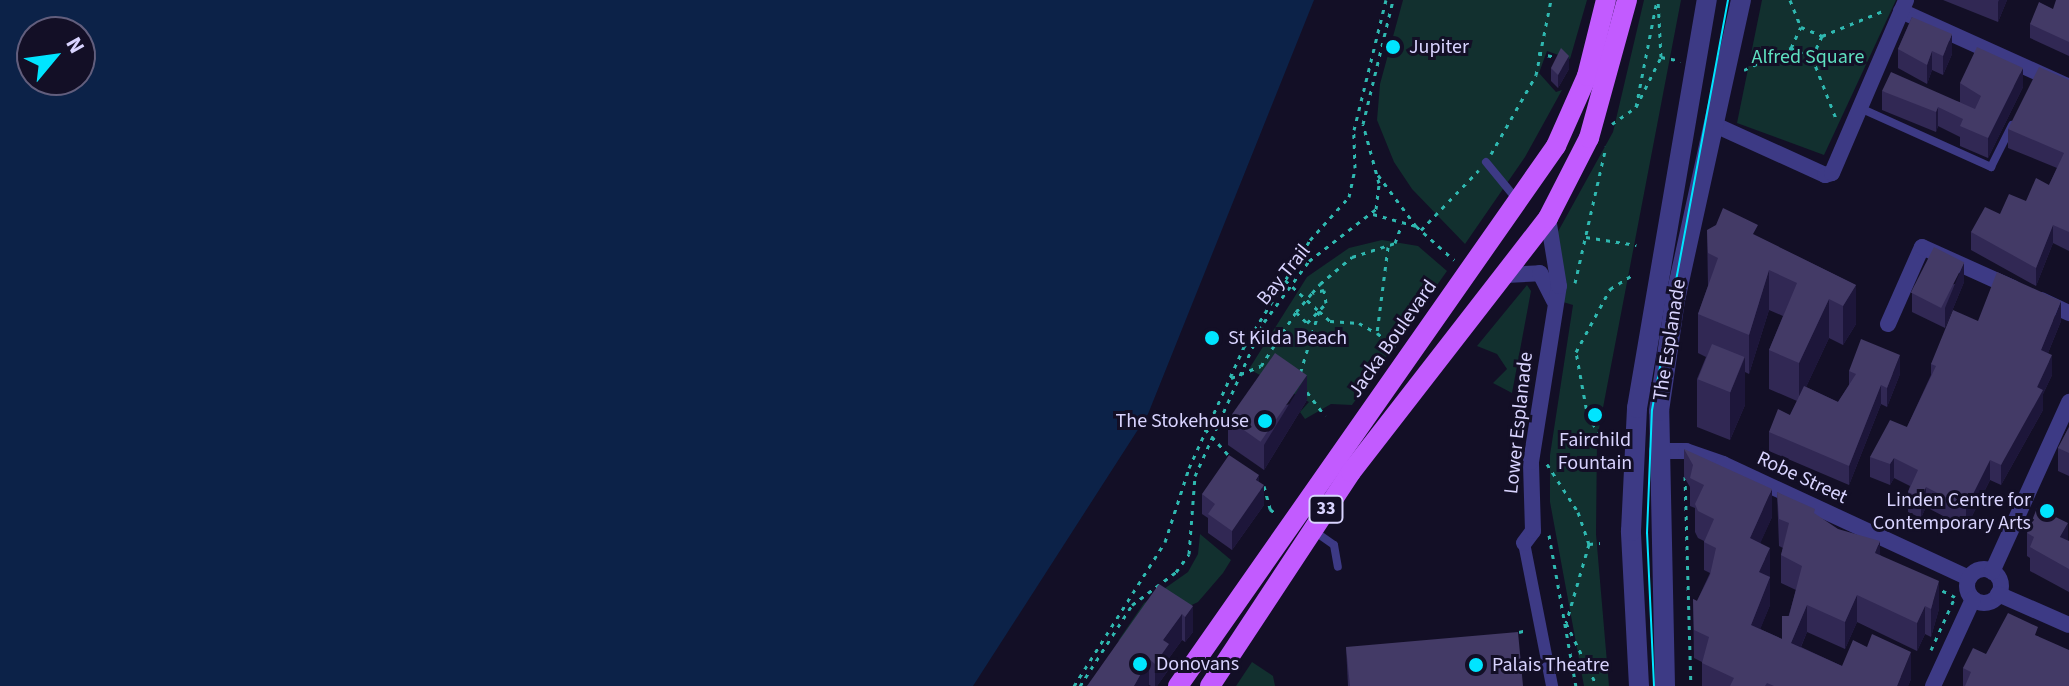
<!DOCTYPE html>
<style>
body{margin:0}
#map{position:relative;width:2069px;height:686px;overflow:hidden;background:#130f26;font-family:"Source Sans 3",sans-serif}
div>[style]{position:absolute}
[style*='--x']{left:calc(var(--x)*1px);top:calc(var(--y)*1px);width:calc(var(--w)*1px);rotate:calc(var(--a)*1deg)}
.green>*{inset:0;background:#12302f}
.water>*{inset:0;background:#0c2248}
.path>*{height:3px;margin-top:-1.5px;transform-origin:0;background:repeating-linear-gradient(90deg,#2fb8b0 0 4px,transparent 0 10px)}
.service>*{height:8px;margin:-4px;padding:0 4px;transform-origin:4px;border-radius:4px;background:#3d3a85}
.pedestrian>*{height:12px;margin:-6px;padding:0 6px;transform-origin:6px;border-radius:6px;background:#3d3a85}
.minor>*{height:16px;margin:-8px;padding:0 8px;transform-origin:8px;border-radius:8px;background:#3d3a85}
.minor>.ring{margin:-8px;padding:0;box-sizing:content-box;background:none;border:16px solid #3d3a85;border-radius:50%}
.tertiary>*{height:20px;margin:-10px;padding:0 10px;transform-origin:10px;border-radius:10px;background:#3d3a85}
.primary>*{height:20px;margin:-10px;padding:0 10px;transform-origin:10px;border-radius:10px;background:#c25bff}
.tram>*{height:2px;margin:-1px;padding:0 1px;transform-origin:1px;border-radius:1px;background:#00e5ff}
.path-bridge>*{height:3px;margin-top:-1.5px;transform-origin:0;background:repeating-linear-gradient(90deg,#2fb8b0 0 4px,transparent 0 10px)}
.wall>*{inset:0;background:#312854}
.shaded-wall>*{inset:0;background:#1d163a}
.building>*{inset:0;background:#433a66;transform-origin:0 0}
.dots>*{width:22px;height:22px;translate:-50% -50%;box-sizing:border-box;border:4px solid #130f26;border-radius:50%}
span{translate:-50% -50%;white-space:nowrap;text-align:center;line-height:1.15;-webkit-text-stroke:6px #130f26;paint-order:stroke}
.shield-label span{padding:2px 6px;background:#130f26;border:2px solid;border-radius:6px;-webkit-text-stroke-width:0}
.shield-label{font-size:18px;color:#d9d4ff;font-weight:700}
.poi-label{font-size:20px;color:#d9d4ff}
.left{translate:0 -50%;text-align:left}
.right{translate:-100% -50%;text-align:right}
.park-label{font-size:20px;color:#5fe0c0}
.street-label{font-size:20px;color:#d9d4ff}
.north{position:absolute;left:16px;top:16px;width:80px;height:80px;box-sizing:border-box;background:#130f26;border:2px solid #625e7d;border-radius:50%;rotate:61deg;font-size:22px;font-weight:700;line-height:32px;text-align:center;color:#d9d4ff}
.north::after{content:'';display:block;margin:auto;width:28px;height:36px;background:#00e5ff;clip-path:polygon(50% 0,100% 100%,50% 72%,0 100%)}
</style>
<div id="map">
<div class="green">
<div style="clip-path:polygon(1403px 0,1587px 0,1570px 59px,1547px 51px,1539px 73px,1556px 92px,1562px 90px,1525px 157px,1465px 244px,1412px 189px,1394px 162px,1377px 120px,1380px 84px)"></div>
<div style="clip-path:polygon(1644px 0,1681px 0,1597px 439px,1596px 534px,1609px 686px,1584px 686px,1550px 502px,1550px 455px,1573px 305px,1563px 302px,1555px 237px,1613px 132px)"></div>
<div style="clip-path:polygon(1762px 0,1896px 0,1824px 155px,1737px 123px)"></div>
<div style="clip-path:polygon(1382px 240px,1418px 246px,1447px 271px,1352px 405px,1331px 404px,1305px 419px,1300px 412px,1309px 402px,1249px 369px,1307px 277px,1349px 248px)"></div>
<div style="clip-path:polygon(1527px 285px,1531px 291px,1512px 393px,1493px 383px,1507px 369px,1497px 354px,1477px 346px)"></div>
<div style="clip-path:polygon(1200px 534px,1231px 560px,1223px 573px,1198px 602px,1118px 641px,1144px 603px,1188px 572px,1198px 554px)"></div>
<div style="clip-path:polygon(1252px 662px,1273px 676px,1275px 686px,1236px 686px)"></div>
</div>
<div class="water">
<div style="clip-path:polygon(evenodd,0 0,1314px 0,1148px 414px,973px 686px,0 686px,0 0,32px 32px,80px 32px,80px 80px,32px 80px,32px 32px)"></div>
</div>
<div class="path">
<div style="--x:1790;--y:0;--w:29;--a:68"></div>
<div style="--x:1822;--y:36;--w:68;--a:-22.4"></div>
<div style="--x:1538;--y:53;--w:22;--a:13"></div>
<div style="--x:1661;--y:57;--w:20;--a:11"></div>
<div style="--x:1812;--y:57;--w:69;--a:68.7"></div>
<div style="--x:1744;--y:70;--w:52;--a:-25.1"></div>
<div style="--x:1791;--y:48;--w:23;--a:-65"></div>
<div style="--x:1801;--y:27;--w:23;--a:23"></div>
<div style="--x:1822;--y:36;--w:23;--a:115"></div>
<div style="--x:1812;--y:57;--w:23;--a:-157"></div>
<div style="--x:1636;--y:107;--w:109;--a:-78.9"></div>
<div style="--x:1612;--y:124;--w:29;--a:-35"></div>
<div style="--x:1636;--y:107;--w:56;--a:-63.4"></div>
<div style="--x:1661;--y:57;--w:57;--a:-93"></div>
<div style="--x:1491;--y:154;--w:91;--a:-60.3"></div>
<div style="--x:1536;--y:75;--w:76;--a:-78.7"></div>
<div style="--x:1378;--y:175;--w:64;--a:53.3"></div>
<div style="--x:1373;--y:214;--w:45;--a:15.6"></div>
<div style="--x:1416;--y:226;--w:51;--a:41.8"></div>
<div style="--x:1421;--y:230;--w:83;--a:-46"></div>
<div style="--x:1586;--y:237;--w:51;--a:9.1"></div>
<div style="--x:1388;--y:247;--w:87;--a:97.3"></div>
<div style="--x:1377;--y:333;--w:23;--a:38"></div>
<div style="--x:1285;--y:280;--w:46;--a:42.4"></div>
<div style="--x:1319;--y:311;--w:66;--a:106.8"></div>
<div style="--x:1575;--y:283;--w:140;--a:-77.2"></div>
<div style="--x:1319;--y:311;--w:15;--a:42"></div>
<div style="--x:1330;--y:321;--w:29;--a:4"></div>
<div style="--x:1359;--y:323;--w:20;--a:30"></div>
<div style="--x:1231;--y:378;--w:32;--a:-22"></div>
<div style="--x:1261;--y:366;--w:64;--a:-57.1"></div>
<div style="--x:1296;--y:312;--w:16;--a:45"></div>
<div style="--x:1307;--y:323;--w:28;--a:-46"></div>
<div style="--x:1326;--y:303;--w:13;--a:-99"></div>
<div style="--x:1324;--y:290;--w:12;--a:166"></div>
<div style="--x:1312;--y:293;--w:12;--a:-48"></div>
<div style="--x:1320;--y:284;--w:42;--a:-40.2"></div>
<div style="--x:1352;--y:257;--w:45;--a:-18"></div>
<div style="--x:1395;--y:243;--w:20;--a:-70"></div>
<div style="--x:1307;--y:392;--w:30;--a:53"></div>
<div style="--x:1205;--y:429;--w:39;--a:48"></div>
<div style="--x:1601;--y:434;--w:21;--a:-129"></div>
<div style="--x:1588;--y:418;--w:67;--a:-100.3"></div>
<div style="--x:1576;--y:352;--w:72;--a:-61.6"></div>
<div style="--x:1610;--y:289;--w:26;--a:-32"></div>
<div style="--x:1547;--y:464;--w:57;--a:57.1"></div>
<div style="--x:1578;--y:512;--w:34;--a:71"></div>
<div style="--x:1589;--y:544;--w:82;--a:106.2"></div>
<div style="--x:1566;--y:623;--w:70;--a:63.8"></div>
<div style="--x:1685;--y:476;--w:210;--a:88.4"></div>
<div style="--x:1264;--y:486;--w:24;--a:75"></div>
<div style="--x:1270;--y:509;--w:8;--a:40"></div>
<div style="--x:1549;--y:535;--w:153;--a:79.9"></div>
<div style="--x:1589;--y:544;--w:11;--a:-5"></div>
<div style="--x:1519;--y:632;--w:8;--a:-14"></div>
<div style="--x:1931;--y:650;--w:58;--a:-65.6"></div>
<div style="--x:1955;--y:597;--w:18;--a:-153"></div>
<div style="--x:1074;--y:686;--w:170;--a:-57.7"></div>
<div style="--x:1165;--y:542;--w:78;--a:-72"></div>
<div style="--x:1189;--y:468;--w:133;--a:-65.6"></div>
<div style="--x:1244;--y:347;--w:126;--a:-58.3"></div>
<div style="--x:1310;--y:240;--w:58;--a:-47.8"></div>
<div style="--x:1349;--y:197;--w:30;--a:-78"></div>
<div style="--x:1355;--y:168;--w:38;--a:-92"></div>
<div style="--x:1354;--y:130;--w:134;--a:-76.2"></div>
<div style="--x:1080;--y:686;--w:96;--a:-57.3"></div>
<div style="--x:1132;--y:605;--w:55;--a:-36.9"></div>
<div style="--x:1176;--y:572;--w:22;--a:-54"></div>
<div style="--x:1189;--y:554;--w:78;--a:-85.6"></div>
<div style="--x:1195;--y:476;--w:169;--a:-65.9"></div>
<div style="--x:1264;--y:322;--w:76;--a:-53.6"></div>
<div style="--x:1309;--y:261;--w:85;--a:-37.8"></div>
<div style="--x:1376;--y:209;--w:26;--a:-83"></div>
<div style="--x:1379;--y:183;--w:61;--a:-105.2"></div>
<div style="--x:1363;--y:124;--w:128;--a:-76.4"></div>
</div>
<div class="service">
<div style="--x:1860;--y:108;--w:144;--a:24.2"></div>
<div style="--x:1991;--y:167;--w:47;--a:-63.4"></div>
<div style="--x:1486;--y:162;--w:50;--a:50.6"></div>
<div style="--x:1314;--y:531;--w:24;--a:35"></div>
<div style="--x:1334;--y:545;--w:22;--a:80"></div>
</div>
<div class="pedestrian">
<div style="--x:1524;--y:543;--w:146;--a:78.9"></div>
</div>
<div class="minor">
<div style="--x:1901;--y:11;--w:184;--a:24.3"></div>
<div style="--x:1715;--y:125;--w:121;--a:24.4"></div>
<div style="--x:1825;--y:175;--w:7;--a:-16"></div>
<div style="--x:1832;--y:173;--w:188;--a:-66.8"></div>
<div style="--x:1506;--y:275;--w:34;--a:-3"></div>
<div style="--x:1540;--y:273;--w:31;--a:63"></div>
<div style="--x:2041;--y:300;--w:31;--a:25"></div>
<div style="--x:1888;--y:324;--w:84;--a:-66.2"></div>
<div style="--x:1922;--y:247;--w:100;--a:24.3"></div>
<div style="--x:1657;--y:451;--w:29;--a:0"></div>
<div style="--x:1686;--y:451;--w:39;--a:19"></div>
<div style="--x:1723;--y:464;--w:271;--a:24.9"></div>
<div style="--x:1524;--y:543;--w:15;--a:-53"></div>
<div style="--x:1533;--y:531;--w:69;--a:-91.7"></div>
<div style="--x:1531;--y:462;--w:178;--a:-81"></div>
<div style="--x:1559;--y:286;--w:69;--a:-99.2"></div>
<div class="ring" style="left:1967px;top:569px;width:18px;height:18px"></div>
<div style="--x:1992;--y:572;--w:187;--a:-65.6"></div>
<div style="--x:1998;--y:594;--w:77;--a:23.6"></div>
<div style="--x:1933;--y:686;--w:96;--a:-65.3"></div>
</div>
<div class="tertiary">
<div style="--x:1639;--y:686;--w:155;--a:-93"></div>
<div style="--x:1631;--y:531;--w:123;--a:-87.2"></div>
<div style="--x:1637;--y:408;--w:414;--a:-80.3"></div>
<div style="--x:1665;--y:686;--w:275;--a:-91.2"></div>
<div style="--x:1659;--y:411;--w:112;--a:-81.8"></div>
<div style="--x:1675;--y:300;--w:307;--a:-77.6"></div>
</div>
<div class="primary">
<div style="--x:1178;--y:686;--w:659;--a:-55.01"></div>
<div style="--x:1556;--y:146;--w:77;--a:-66.1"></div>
<div style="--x:1587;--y:76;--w:78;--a:-76"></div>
<div style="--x:1210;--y:686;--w:256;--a:-56.6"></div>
<div style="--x:1351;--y:472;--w:321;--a:-52.2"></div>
<div style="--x:1548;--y:218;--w:90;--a:-62.9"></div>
<div style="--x:1589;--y:138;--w:143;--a:-74.6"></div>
</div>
<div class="tram">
<div style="--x:1654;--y:686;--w:153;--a:-92.6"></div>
<div style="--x:1647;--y:533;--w:123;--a:-87.7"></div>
<div style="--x:1652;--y:410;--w:417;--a:-79.5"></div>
</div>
<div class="path-bridge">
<div style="--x:1296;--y:312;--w:25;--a:-50"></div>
</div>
<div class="wall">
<div style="clip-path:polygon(1943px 0,2007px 0,1998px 22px)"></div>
<div style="clip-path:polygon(2069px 0,2069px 56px,2030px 38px,2030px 24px)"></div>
<div style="clip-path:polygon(1912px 17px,1952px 54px,1943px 75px,1932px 70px,1927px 84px,1898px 68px,1898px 49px)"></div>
<div style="clip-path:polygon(1551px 68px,1569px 69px,1558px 88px,1551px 81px)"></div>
<div style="clip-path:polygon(2069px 80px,2069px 251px,2053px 243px,2036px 286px,1971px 250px,1971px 232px,2000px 214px,2026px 201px,2049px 185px,2057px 168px,2008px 148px,2008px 129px)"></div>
<div style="clip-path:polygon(1960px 83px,2023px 87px,1988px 158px,1960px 146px,1960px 137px,1938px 126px,1936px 132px,1882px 110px,1882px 91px,1960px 102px)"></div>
<div style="clip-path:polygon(1707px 230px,1758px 237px,1856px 285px,1856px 324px,1843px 345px,1829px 338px,1806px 387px,1838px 402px,1849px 385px,1849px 371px,1900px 374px,1887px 407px,1881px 404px,1849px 485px,1769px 451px,1769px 432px,1790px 415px,1797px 401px,1769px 389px,1769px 350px,1783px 316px,1769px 310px,1749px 374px,1745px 372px,1745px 405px,1730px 440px,1697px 427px,1697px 379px,1706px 357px,1698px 353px,1698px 314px,1708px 286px)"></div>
<div style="clip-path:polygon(1964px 282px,1945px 328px,1912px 312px,1912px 293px)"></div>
<div style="clip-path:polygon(1978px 321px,2061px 321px,2048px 353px,2052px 375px,2043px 394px,2043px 410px,2001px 485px,1990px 480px,1966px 528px,1926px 507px,1921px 518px,1908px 512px,1908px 492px,1910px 486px,1894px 478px,1890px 485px,1870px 477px,1870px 457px,1907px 427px,1931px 375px,1931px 364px)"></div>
<div style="clip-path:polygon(1307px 400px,1264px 470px,1228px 445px,1228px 419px)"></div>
<div style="clip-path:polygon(2069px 427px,2069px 476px,2058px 471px,2058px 448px)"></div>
<div style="clip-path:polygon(1684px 449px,1772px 517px,1760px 543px,1770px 576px,1770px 605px,1760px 629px,1782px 639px,1796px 590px,1781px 583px,1781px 555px,1783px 548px,1779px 546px,1777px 492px,1880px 555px,1939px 609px,1931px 637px,1925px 634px,1917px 651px,1857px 622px,1845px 649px,1807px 632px,1801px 647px,1842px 666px,1911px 679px,1908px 686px,1702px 686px,1702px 662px,1694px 658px,1693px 599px,1697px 601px,1710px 573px,1704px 570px,1704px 541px,1698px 538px,1695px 532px,1695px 508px,1690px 506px,1690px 487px,1684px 477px)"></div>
<div style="clip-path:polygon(1259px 482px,1264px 505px,1232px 550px,1208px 533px,1208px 518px,1202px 514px,1202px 494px)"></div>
<div style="clip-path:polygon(2027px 533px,2069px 541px,2069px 592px,2030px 571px,2030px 558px,2027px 556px)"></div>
<div style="clip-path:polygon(1193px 606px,1193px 632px,1185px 642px,1182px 640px,1169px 658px,1169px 669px,1157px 686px,1151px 686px,1149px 685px,1087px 686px)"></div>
<div style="clip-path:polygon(2038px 636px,2069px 686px,1963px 686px,1963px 668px,1986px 654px)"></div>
<div style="clip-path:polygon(1346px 647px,1523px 686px,1348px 686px)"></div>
</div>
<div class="shaded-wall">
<div style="clip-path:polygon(1999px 0,2007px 0,1998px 22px,1998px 2px)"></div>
<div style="clip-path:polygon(1952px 34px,1952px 54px,1943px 75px,1943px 56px)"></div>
<div style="clip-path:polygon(1932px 51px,1932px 70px,1927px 84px,1927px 65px)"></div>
<div style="clip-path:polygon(1569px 56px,1569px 69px,1558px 88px,1558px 75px)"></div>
<div style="clip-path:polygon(2023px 68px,2023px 87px,1988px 158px,1988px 138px)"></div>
<div style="clip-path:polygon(1938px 107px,1938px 126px,1936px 132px,1936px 112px)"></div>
<div style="clip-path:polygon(2053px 225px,2053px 243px,2036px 286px,2036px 268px)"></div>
<div style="clip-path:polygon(1964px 262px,1964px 282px,1945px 328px,1945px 308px)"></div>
<div style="clip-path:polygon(1769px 270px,1769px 310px,1749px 374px,1749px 335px)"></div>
<div style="clip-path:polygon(1856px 285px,1856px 324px,1843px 345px,1843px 306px)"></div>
<div style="clip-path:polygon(1829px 299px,1829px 338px,1799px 402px,1799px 363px)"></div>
<div style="clip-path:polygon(2061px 301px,2061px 321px,2041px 370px,2041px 350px)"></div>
<div style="clip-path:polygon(1900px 355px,1900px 374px,1887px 407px,1887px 388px)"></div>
<div style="clip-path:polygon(2052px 355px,2052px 375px,2043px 394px,2043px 410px,2001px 485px,2001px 465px)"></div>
<div style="clip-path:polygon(1745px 357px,1745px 405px,1730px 440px,1730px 393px)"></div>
<div style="clip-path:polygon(1307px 375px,1307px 400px,1264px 470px,1264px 445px)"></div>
<div style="clip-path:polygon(1881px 385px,1881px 404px,1849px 485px,1849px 466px)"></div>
<div style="clip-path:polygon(1894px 458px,1894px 478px,1890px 485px,1890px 464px)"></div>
<div style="clip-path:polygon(1990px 460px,1990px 480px,1966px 528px,1966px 508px)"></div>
<div style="clip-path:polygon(1259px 475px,1259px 492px,1264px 485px,1264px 505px,1232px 550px,1232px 531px)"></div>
<div style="clip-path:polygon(1926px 487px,1926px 507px,1921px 518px,1921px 498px)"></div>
<div style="clip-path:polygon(1772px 489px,1772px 517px,1750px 566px,1750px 538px)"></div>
<div style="clip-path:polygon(2068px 523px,2068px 546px,2060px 537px)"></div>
<div style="clip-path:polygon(1880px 541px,1880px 569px,1875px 553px)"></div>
<div style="clip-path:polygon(1770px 548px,1770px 576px,1759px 600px,1759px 572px)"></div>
<div style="clip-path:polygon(1770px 577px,1770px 605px,1751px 652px,1751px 625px)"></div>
<div style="clip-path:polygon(1939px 581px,1939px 609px,1931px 637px,1931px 609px)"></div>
<div style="clip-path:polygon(1857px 595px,1857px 622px,1845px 649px,1845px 622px)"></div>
<div style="clip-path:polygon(1807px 605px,1807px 632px,1791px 670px,1791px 643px)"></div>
<div style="clip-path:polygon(1193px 606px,1193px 632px,1185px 642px,1185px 617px)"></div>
<div style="clip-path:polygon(1925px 606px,1925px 634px,1917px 651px,1917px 623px)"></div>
<div style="clip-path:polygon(1182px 614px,1182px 640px,1169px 658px,1169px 669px,1157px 686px,1155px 686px,1155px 664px,1163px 640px)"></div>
<div style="clip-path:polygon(1911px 652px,1911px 679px,1908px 686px,1897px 686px)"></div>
<div style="clip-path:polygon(1149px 659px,1149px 685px,1148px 686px,1134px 686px)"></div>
</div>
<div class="building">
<div style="clip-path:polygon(2056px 0,2069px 0,2069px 42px,2030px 24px,2039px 2px,2053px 9px)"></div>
<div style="clip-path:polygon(1912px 17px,1952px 34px,1943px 56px,1932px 51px,1927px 65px,1898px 49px)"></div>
<div style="clip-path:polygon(1977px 47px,2023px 68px,1988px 138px,1960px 126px,1963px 119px,1938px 107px,1936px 112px,1882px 91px,1891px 72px,1975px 109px,1981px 96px,1960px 83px)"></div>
<div style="clip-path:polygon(1561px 48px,1569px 56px,1558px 75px,1551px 68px)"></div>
<div style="clip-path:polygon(2039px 67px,2069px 80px,2069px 232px,2053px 225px,2036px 268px,1971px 232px,1985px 207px,2000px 214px,2009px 194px,2026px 201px,2036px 178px,2049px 185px,2064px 153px,2008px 129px)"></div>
<div style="clip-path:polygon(1723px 208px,1758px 225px,1753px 234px,1856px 285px,1843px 306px,1829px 299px,1799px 363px,1769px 350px,1797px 283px,1769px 270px,1749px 335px,1698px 314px,1718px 258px,1708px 253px,1707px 230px,1716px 225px)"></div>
<div style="left:1934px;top:247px;width:34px;height:51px;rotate:27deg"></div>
<div style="clip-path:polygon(1997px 272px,2061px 301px,2041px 350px,2052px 355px,2037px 387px,2043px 390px,2001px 465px,1990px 460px,1966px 508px,1926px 487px,1921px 498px,1908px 492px,1918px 470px,1894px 458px,1890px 464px,1870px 457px,1890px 420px,1907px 427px,1936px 366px,1931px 364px,1953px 310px,1978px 321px)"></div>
<div style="clip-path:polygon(1861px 339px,1900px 355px,1887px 388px,1881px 385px,1849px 466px,1769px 432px,1778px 409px,1790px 415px,1804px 386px,1838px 402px,1856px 374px,1849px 371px)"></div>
<div style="left:1712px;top:344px;width:35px;height:38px;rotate:22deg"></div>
<div style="left:1275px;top:353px;width:39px;height:81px;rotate:35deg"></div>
<div style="clip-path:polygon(2069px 427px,2069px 453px,2058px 448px)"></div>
<div style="clip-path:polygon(1684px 449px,1772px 489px,1750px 538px,1770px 548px,1759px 572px,1770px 577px,1751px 625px,1782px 639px,1782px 616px,1789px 616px,1802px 566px,1781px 555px,1789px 523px,1779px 519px,1777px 492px,1815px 509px,1814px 513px,1838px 529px,1880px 541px,1875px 553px,1939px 581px,1931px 609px,1925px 606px,1917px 623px,1857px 595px,1845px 622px,1807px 605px,1791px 643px,1842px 666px,1853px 640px,1867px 647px,1872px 634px,1911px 652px,1897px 686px,1774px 686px,1767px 683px,1765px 686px,1730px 686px,1734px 678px,1702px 663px,1709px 637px,1694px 630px,1693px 599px,1697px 601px,1710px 575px,1716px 548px,1704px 542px,1714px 519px,1698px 511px,1695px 504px,1704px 485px,1690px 478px,1693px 465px)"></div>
<div style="clip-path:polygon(1229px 455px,1259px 475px,1256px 480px,1264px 485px,1232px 531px,1208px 514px,1215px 504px,1202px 494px)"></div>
<div style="clip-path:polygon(2037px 508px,2068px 523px,2060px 537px,2069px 541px,2069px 569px,2030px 547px,2034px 537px,2027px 533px)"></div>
<div style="clip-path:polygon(1159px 584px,1193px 606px,1185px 617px,1182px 614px,1163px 640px,1169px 644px,1155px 664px,1149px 659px,1134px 686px,1087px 686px)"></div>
<div style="clip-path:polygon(2008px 613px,2038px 627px,2035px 635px,2069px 650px,2069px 686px,1965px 686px,1971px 672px,1963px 668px,1973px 648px,1986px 654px)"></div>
<div style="clip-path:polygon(1518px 632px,1523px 686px,1350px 686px,1346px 647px)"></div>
</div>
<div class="dots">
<div style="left:1393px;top:47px;background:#00e5ff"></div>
<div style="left:1212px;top:338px;background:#00e5ff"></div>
<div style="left:1595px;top:415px;background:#00e5ff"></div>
<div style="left:1265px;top:421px;background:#00e5ff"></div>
<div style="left:2047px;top:511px;background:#00e5ff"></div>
<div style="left:1140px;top:664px;background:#00e5ff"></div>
<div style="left:1476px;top:665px;background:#00e5ff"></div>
</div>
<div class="shield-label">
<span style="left:1326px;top:509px">33</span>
</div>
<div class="poi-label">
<span class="left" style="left:1409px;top:47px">Jupiter</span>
<span class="left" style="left:1228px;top:338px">St Kilda Beach</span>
<span class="right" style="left:1249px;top:421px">The Stokehouse</span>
<span style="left:1595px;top:452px">Fairchild<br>Fountain</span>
<span class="right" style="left:2031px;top:512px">Linden Centre for<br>Contemporary Arts</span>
<span class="left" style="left:1156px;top:664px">Donovans</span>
<span class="left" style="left:1492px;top:665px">Palais Theatre</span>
</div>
<div class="park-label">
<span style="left:1808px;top:57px">Alfred Square</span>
</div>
<div class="street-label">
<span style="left:1284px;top:275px;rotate:-51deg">Bay Trail</span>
<span style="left:1393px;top:339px;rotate:-55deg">Jacka Boulevard</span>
<span style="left:1670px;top:340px;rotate:-81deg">The Esplanade</span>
<span style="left:1519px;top:423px;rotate:-84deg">Lower Esplanade</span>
<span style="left:1802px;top:478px;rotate:25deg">Robe Street</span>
</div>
<div class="north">N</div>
</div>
